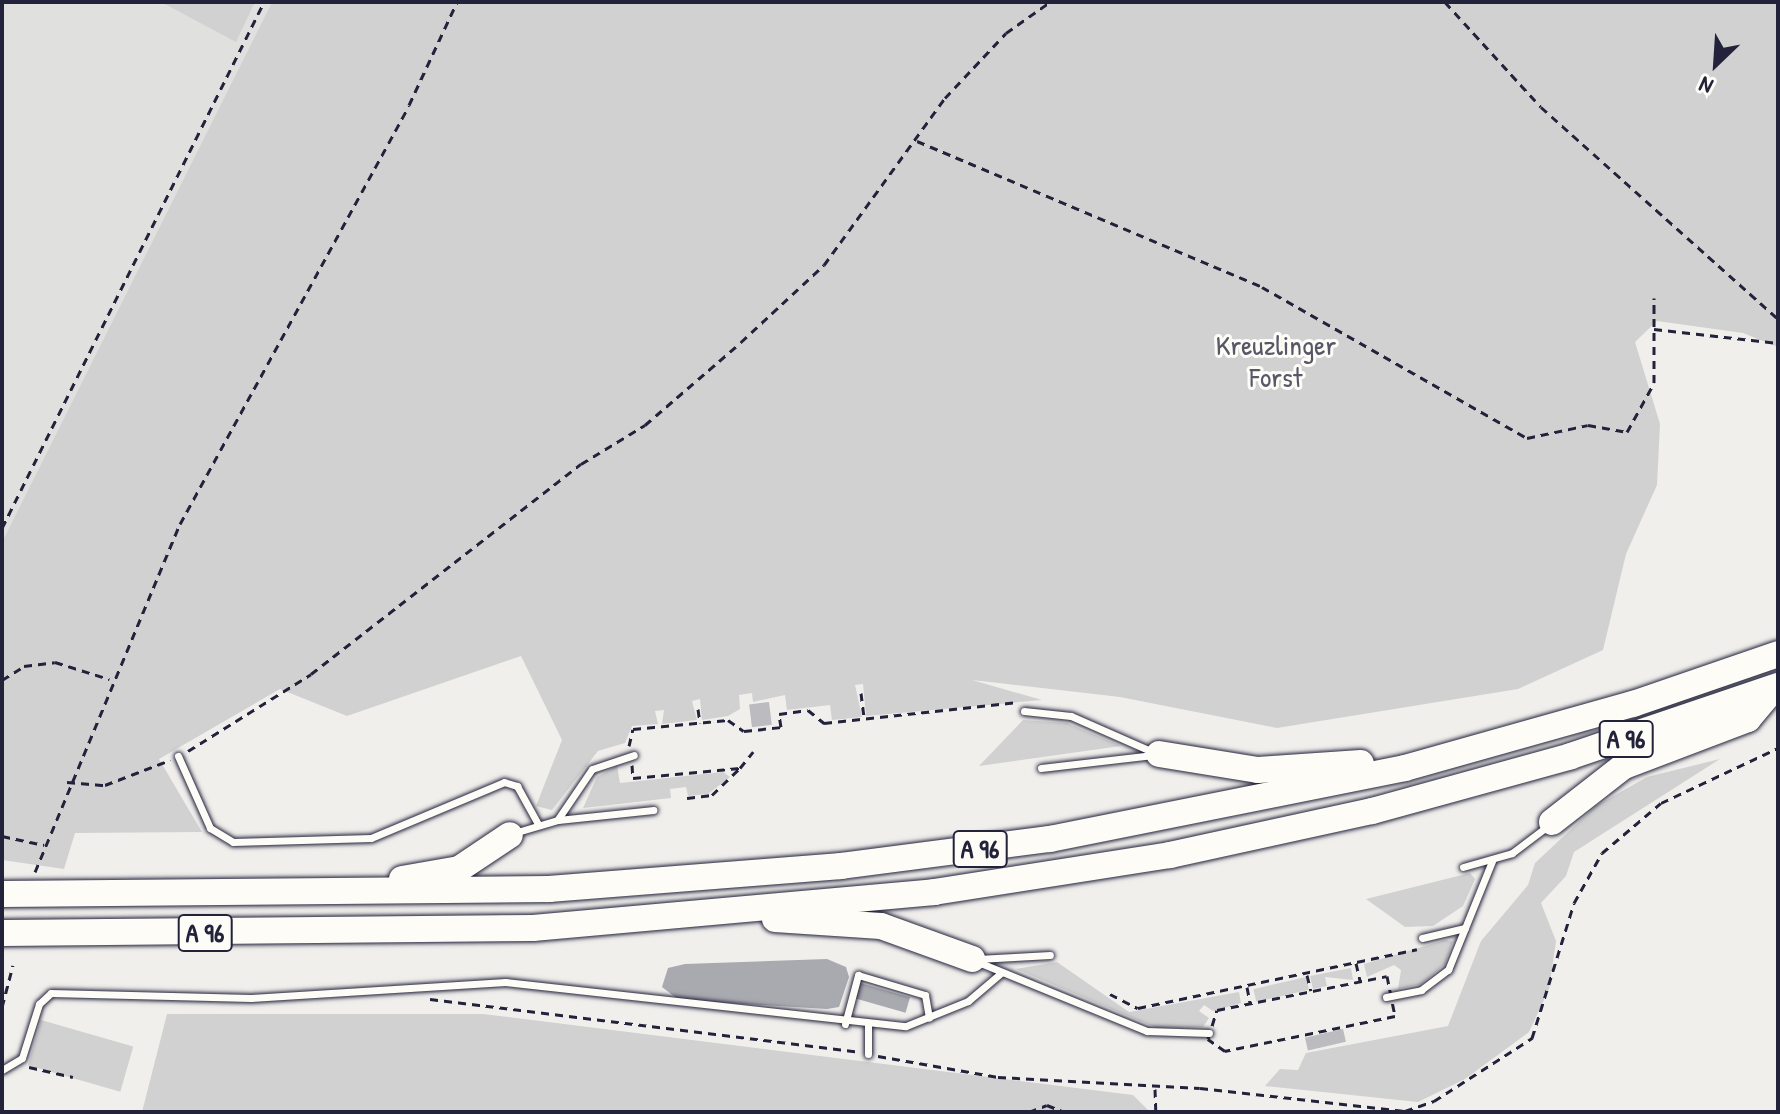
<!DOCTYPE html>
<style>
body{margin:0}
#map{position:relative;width:1780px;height:1114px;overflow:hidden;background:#f0efec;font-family:"Patrick Hand",sans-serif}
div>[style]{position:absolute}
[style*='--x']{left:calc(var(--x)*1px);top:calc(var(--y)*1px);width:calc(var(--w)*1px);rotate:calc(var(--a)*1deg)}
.built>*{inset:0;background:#e0e0df}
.green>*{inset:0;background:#d2d1d1;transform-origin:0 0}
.water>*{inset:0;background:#a9a9b0;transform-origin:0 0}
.building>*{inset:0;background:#bcbcc0;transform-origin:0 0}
.path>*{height:3px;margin-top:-1.5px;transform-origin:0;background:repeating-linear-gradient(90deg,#22223b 0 8px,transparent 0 14px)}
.roads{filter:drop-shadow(0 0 2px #22223b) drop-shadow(0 0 2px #22223b)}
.lane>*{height:7px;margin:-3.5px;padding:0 3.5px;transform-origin:3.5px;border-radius:3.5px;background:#fdfcf7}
.highway>*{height:26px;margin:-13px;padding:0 13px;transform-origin:13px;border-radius:13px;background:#fdfcf7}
span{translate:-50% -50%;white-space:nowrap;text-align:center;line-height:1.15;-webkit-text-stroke:6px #fdfcf7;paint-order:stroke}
.shield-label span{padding:2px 6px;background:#fdfcf7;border:2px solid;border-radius:6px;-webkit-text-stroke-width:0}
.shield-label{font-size:26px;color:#22223b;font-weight:700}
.park-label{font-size:28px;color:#575768}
.frame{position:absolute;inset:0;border:4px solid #22223b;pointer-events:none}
.north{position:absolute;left:1676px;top:24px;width:80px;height:80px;-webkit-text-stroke:6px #fdfcf7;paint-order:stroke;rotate:205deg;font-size:22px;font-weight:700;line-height:32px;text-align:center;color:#22223b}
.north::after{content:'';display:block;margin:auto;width:28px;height:36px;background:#22223b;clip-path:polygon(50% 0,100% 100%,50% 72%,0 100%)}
</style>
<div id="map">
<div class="built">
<div style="clip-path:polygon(2px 2px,272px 2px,2px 542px)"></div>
</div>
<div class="green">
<div style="clip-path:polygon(161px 2px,255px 2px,236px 42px)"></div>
<div style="clip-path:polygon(272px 2px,1778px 2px,1778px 347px,1743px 333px,1657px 321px,1635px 342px,1660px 424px,1657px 485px,1626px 554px,1603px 650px,1518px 689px,1277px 728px,1120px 697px,972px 680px,1042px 700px,866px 716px,863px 684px,855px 685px,862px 717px,832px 720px,830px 705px,787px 710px,785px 695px,753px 702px,752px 693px,739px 695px,740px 709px,728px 716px,702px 720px,700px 699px,692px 701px,697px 720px,662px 724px,664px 710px,655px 711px,658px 724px,632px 726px,625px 743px,598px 751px,552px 810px,536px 806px,562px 740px,521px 656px,347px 716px,280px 689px,159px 759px,202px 832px,75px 833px,64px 869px,2px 860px,2px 542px)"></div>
<div style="clip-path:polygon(1023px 720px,1067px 723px,1121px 746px,979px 766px)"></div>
<div style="clip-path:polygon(1720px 759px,1574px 852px,1566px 876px,1541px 903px,1556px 941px,1549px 989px,1529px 1032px,1465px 1079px,1418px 1102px,1265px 1086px,1280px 1069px,1298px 1070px,1306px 1053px,1448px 1026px,1481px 941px,1528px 885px,1535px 863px,1596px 806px,1647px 777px)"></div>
<div style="clip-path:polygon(617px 766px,620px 783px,723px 772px,730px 777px,708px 794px,688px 796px,686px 787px,670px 789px,671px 798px,583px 808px,597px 777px)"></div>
<div style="clip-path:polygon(1470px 873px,1475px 879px,1463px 906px,1433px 926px,1405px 927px,1366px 899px)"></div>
<div style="clip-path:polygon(1445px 940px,1453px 941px,1445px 964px,1421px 984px,1398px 989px,1401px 970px,1394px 965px,1367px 977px,1364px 964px)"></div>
<div style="clip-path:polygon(1057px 962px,1129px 1012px,1239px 992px,1241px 1003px,1213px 1011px,1204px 1005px,1199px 1011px,1209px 1018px,1203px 1027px,1157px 1028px,1016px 969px)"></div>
<div style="clip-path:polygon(1351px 968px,1353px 980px,1325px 977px,1327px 986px,1313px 989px,1310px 976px)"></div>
<div style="left:1306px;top:977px;width:13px;height:54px;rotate:77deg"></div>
<div style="clip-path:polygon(167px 1014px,483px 1014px,1133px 1095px,1150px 1112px,142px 1112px)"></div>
<div style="left:41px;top:1020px;width:96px;height:47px;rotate:16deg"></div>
</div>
<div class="water">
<div style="clip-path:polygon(827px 959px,846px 967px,849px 977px,839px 1007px,827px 1009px,679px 1000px,662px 987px,668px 968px,685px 964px)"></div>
<div style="left:860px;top:983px;width:52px;height:16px;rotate:16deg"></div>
</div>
<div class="building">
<div style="left:769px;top:702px;width:23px;height:20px;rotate:83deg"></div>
<div style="left:1343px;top:1029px;width:13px;height:39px;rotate:77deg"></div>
</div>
<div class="path">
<div style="--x:1445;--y:2;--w:142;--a:47.6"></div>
<div style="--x:1541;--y:107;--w:318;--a:41.8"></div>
<div style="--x:917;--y:141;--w:375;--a:22.9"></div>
<div style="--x:1262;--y:287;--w:305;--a:29.7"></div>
<div style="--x:1527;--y:438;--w:62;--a:-12"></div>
<div style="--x:1588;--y:425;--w:40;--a:10"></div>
<div style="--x:1627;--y:432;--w:56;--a:-61.1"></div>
<div style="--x:1654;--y:383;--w:85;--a:-90"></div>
<div style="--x:1654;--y:329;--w:125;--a:6.4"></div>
<div style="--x:2;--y:528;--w:588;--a:-63.52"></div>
<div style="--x:2;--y:680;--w:26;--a:-32"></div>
<div style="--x:24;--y:666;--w:31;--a:-7"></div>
<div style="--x:55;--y:662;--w:57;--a:17.5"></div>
<div style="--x:861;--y:693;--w:26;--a:83"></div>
<div style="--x:698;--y:709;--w:14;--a:82"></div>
<div style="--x:629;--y:746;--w:17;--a:-77"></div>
<div style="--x:633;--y:729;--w:95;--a:-5.4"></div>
<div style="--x:728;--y:720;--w:19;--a:35"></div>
<div style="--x:744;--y:731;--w:37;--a:-6"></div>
<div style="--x:781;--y:727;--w:13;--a:-99"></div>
<div style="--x:779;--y:714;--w:29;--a:-8"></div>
<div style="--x:808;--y:710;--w:21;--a:39"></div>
<div style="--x:824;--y:723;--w:195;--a:-6.2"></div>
<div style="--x:188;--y:751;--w:145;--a:-32"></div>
<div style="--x:311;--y:674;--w:342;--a:-37.9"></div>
<div style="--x:581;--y:464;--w:75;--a:-31.4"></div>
<div style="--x:645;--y:425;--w:127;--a:-40.8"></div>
<div style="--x:741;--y:342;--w:113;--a:-42.9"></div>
<div style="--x:824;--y:265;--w:206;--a:-54.1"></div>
<div style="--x:945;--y:98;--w:89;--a:-46.8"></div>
<div style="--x:1006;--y:33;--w:54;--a:-35.2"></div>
<div style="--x:632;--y:765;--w:13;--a:86"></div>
<div style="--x:633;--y:778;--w:107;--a:-5.3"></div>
<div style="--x:740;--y:768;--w:21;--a:-51"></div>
<div style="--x:67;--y:782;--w:38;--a:5"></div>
<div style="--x:105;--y:785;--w:70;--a:-21"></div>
<div style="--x:687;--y:798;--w:25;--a:-7"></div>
<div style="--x:712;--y:795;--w:39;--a:-44"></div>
<div style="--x:2;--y:836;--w:43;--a:12.1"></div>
<div style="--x:35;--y:872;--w:377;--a:-67.4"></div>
<div style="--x:180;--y:524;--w:477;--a:-61.3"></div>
<div style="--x:409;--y:105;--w:114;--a:-65"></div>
<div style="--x:1356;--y:963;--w:18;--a:77"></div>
<div style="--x:1307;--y:975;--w:16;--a:76"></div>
<div style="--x:1387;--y:976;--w:41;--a:78.7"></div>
<div style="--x:1395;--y:1016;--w:174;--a:168.4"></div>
<div style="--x:1225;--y:1051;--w:21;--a:-145"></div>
<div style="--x:1208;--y:1039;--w:30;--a:-73"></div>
<div style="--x:1217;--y:1010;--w:173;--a:-11.3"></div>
<div style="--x:1247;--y:987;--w:16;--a:79"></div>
<div style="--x:1110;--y:994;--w:31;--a:27"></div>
<div style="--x:1138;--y:1008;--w:285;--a:-11.9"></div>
<div style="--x:430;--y:999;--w:432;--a:7"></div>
<div style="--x:2;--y:1007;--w:43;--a:-75.3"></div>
<div style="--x:878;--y:1056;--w:122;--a:9.9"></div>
<div style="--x:998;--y:1077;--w:202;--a:3.1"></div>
<div style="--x:1200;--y:1088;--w:206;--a:6.4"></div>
<div style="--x:1405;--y:1111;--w:31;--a:-19"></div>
<div style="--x:1434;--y:1101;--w:117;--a:-32.7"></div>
<div style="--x:1532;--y:1038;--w:141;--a:-72.7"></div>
<div style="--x:1574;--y:903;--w:57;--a:-60.8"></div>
<div style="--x:1602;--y:853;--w:77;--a:-40.3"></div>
<div style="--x:1661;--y:803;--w:129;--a:-25.2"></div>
<div style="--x:29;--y:1067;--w:45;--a:12.8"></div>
<div style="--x:1155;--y:1089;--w:23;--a:88"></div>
<div style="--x:1029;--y:1112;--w:19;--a:-21"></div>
<div style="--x:1047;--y:1105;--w:18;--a:22"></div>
</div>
<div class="roads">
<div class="lane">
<div style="--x:1024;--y:711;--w:47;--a:6.1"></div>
<div style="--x:1071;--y:716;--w:90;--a:23.7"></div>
<div style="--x:178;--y:756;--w:79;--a:66"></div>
<div style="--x:210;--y:828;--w:27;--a:31"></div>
<div style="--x:233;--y:842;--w:138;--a:-1.7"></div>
<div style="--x:371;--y:838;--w:144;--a:-22.8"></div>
<div style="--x:504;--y:782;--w:14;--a:17"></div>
<div style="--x:517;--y:786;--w:43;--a:61.1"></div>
<div style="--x:1041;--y:768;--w:113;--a:-6.6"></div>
<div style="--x:558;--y:819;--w:60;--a:-55.8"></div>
<div style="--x:592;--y:769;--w:44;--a:-18.4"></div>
<div style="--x:514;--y:833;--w:46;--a:-16.5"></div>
<div style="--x:558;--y:820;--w:96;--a:-6"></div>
<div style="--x:1463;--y:867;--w:51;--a:-15.9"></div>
<div style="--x:1512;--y:853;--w:46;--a:-37.1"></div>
<div style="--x:1422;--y:938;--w:44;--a:-13.1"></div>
<div style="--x:978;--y:959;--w:72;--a:-3.2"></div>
<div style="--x:978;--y:962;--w:183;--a:22.2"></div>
<div style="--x:1147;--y:1031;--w:62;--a:1.8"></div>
<div style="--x:1386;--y:997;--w:36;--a:-11"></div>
<div style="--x:1421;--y:990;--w:34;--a:-37"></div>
<div style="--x:1448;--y:970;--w:118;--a:-68"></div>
<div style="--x:845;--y:1024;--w:51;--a:-75.1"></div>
<div style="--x:858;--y:975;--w:70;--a:16.6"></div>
<div style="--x:925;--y:995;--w:23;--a:80"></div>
<div style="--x:868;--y:1054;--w:29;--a:-90"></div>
<div style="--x:2;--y:1070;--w:23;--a:-31"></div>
<div style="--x:22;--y:1058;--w:57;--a:-72.5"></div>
<div style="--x:39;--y:1004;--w:16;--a:-43"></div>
<div style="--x:51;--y:993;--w:200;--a:1.4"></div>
<div style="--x:251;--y:998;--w:255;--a:-3.6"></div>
<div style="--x:505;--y:982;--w:403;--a:6.3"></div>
<div style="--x:906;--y:1026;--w:67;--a:-22"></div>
<div style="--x:968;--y:1001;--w:43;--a:-40.3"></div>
</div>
<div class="highway">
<div style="--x:1159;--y:754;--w:100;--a:9.2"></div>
<div style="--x:1258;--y:770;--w:103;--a:-3.9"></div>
<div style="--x:1552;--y:822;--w:91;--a:-37.9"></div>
<div style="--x:1624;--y:766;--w:133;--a:-20.8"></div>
<div style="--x:1748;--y:719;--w:40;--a:-50"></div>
<div style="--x:402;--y:879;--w:58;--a:-10"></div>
<div style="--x:459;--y:869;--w:61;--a:-33.7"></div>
<div style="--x:2;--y:894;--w:547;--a:-0.52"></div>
<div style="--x:549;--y:889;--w:293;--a:-4.5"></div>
<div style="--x:841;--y:866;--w:211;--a:-7.4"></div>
<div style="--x:1050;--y:839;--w:362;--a:-11.3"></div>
<div style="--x:1405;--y:768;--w:237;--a:-15.7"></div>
<div style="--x:1633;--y:704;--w:153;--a:-19"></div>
<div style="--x:775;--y:919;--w:106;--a:3.8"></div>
<div style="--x:881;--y:926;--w:97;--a:19.9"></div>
<div style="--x:2;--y:933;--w:531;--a:-0.54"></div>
<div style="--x:533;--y:928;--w:403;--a:-5.1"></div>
<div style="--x:934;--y:892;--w:239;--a:-8.9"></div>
<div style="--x:1170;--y:855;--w:207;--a:-12.3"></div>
<div style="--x:1372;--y:811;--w:206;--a:-15.4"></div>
<div style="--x:1571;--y:756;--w:219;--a:-18.7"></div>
</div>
</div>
<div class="shield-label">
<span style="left:1626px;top:739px">A 96</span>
<span style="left:980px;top:849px">A 96</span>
<span style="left:205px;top:933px">A 96</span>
</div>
<div class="park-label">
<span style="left:1276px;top:361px">Kreuzlinger<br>Forst</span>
</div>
<div class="frame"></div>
<div class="north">N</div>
</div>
